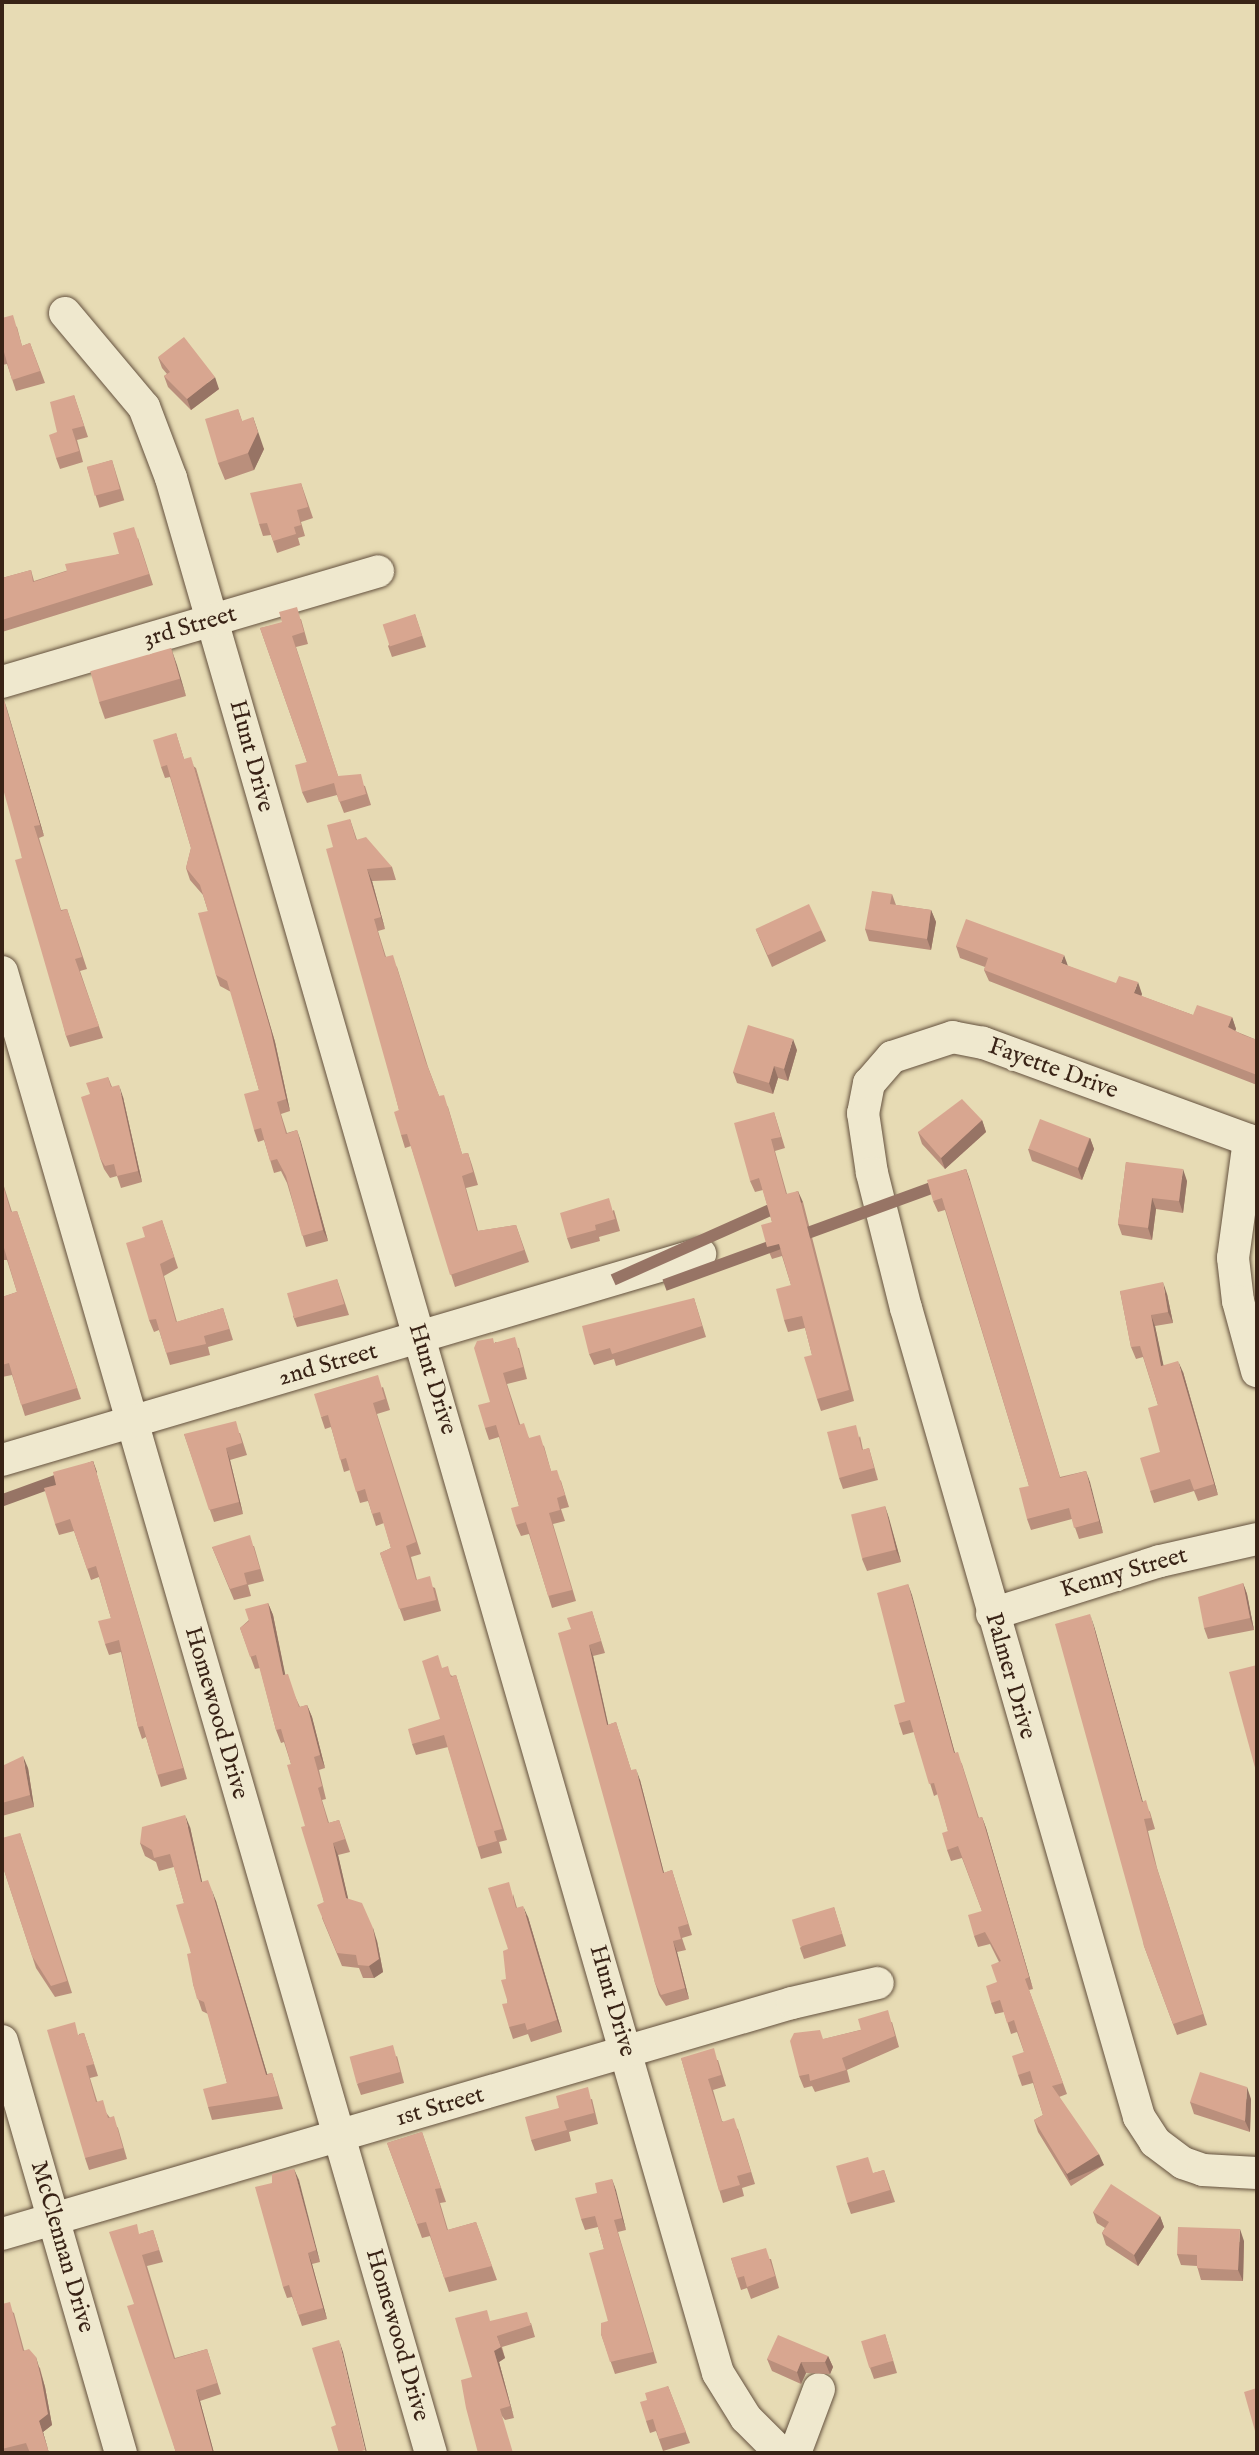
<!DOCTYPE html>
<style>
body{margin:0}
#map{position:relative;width:1259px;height:2455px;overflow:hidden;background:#e7dbb4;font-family:"IM FELL English",serif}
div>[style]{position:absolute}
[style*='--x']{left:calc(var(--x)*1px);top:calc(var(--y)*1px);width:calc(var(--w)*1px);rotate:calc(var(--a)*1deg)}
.roads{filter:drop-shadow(0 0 2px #64513e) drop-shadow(0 0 2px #64513e)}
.minor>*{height:32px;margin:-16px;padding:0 16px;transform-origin:16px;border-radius:16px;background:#efe8ce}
.wall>*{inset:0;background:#ba8f7c;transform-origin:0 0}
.shaded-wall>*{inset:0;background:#977465;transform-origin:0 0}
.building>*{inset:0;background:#d8a690;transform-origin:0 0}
span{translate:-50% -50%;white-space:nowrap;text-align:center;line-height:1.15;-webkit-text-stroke:7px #efe8ce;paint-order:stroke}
.street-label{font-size:24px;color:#392316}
.frame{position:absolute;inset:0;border:4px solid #392316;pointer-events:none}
</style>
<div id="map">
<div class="roads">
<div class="minor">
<div style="--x:65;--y:313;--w:123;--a:50"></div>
<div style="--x:144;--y:407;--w:76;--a:69.2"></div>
<div style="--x:171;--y:478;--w:1972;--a:73.9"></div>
<div style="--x:718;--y:2373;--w:53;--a:58.1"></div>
<div style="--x:746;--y:2418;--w:49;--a:45"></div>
<div style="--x:2;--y:682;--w:392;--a:-16.4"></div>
<div style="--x:2;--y:972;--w:1542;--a:73.85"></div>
<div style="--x:1249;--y:1140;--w:119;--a:97.7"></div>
<div style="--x:1233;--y:1258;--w:43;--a:83.4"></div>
<div style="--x:1238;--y:1301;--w:73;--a:74.8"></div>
<div style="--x:1257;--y:1143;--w:292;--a:-159.9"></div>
<div style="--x:983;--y:1043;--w:31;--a:-169"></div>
<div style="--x:953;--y:1037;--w:64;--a:161.8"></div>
<div style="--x:892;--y:1057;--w:35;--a:131"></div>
<div style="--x:869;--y:1083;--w:31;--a:101"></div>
<div style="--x:863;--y:1113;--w:61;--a:81.5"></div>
<div style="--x:872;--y:1173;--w:139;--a:75.9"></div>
<div style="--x:906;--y:1308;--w:842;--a:73.93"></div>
<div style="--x:1139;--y:2117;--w:30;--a:57"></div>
<div style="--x:1155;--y:2142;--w:35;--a:37"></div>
<div style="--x:1183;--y:2163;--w:21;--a:19"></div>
<div style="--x:1203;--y:2170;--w:54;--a:3.2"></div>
<div style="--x:2;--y:1460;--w:728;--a:-16.44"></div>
<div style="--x:992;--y:1614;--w:176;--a:-17.5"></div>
<div style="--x:1160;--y:1561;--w:99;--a:-12.8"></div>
<div style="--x:2;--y:2041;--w:429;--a:73.9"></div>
<div style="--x:2;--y:2234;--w:823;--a:-16.3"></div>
<div style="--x:792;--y:2003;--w:88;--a:-13.1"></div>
<div style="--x:795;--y:2453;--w:68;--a:-69.4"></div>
</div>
</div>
<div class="wall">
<div style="clip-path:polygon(2px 318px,17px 327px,22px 346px,30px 343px,45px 383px,16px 391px,7px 364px,2px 365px)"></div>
<div style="clip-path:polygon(158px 357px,219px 389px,191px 410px,168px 387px,164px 376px,167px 374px,162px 368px)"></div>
<div style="clip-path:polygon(74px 395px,88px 437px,77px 440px,83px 462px,60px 469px,56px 458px,57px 432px)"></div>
<div style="clip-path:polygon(238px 409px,242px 421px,264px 449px,254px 470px,225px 480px,218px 463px)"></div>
<div style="left:112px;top:460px;width:42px;height:26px;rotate:73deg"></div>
<div style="clip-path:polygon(301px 483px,313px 518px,301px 522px,305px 536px,298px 538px,300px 545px,277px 553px,271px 535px,263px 536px,259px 524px)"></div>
<div style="clip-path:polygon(138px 538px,153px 585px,2px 632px,2px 578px,31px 570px,34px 581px,119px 554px)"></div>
<div style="clip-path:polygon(415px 614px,426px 647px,392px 657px,388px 646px)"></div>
<div style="clip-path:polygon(301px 619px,308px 644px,296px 647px,338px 776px,365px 786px,371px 805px,344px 813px,337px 795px,307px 803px,302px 792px,307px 762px,260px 628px)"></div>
<div style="clip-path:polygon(171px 648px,186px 696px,105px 719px,99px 702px)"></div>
<div style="clip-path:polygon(3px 697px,44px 836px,39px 838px,61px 910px,67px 909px,87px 969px,80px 971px,103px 1038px,70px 1047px,66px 1036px,22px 858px)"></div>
<div style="clip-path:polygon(176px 733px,184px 759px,196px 768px,275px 1042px,290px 1111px,281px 1114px,287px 1133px,297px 1130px,328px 1241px,306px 1247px,287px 1183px,281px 1171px,274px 1173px,264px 1140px,258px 1142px,254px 1130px,259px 1090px,231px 992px,220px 986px,216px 975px,208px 911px,203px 895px,190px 880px,186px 868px,191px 848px,170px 777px,165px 778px,161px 767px)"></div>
<div style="clip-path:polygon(350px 819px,357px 840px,392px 867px,396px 880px,372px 881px,385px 929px,378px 931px,386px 957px,397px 967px,428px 1067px,439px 1096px,448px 1107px,462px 1154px,468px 1153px,472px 1165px,478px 1185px,466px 1188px,478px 1231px,516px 1225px,529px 1262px,455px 1287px,411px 1146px,405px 1148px,401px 1135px,399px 1110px,333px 847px)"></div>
<div style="clip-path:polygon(892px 894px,896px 905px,931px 910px,936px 922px,931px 950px,869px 941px,865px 929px)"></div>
<div style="clip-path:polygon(756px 930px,821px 930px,826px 941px,772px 967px)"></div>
<div style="clip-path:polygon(956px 946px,1068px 966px,1142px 994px,1141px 996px,1193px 1015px,1232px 1017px,1236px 1029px,1235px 1031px,1257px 1040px,1257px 1085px,989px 981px,984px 970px,985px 967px,960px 958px)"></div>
<div style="clip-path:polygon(797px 1050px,788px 1081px,778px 1078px,773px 1094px,737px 1083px,733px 1072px)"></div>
<div style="clip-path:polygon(108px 1077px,112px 1087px,123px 1097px,142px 1182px,121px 1188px,117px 1176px,110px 1178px,104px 1169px,100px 1158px,90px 1094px)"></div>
<div style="clip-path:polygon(774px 1112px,785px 1148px,775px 1151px,787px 1194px,803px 1202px,854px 1401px,821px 1411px,817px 1399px,812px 1355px,805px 1328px,788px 1332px,784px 1320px,791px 1285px,782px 1256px,772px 1259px,767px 1247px,772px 1222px,763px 1190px,755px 1192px,750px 1181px)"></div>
<div style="clip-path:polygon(982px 1120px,986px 1132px,945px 1169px,922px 1144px,918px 1132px)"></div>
<div style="clip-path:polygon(1090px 1138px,1094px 1149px,1082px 1180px,1032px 1161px,1028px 1149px)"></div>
<div style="clip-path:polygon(1126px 1162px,1187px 1181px,1183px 1213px,1156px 1209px,1152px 1240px,1122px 1235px,1118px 1224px)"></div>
<div style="clip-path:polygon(2px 1180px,12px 1212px,17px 1211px,81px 1399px,25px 1416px,12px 1375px,2px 1377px,2px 1297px,17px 1292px,7px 1260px,2px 1260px)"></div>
<div style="clip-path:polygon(970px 1180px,1060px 1477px,1086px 1471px,1103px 1533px,1079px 1539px,1072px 1519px,1031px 1530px,1027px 1519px,1029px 1486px,945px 1210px,938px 1212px,933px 1201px)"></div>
<div style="clip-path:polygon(614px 1210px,620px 1231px,599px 1237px,600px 1241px,571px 1249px,567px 1238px)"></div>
<div style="clip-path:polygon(162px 1220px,178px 1268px,164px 1276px,177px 1322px,223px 1308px,233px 1340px,208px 1347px,210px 1355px,170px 1365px,159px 1330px,154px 1332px,149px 1320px,145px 1237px)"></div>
<div style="clip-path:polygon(337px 1279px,349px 1315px,297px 1327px,293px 1316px)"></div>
<div style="clip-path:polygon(1120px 1291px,1167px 1294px,1173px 1323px,1155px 1326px,1163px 1365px,1183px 1372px,1218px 1495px,1198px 1501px,1194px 1491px,1154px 1503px,1150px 1491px,1160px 1452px,1158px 1405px,1143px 1357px,1136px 1359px,1131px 1347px)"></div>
<div style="clip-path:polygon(694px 1298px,706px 1337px,616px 1366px,614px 1359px,594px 1365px,589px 1354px)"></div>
<div style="clip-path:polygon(495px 1342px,519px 1348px,527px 1379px,507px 1384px,520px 1424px,529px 1438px,544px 1446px,551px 1471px,561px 1481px,569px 1507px,561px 1509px,565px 1521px,553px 1524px,576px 1601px,552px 1608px,529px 1534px,521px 1536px,516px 1525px,519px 1506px,499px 1437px,489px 1440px,485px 1428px,490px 1402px)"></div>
<div style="clip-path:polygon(383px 1387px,390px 1410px,377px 1414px,421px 1554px,411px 1557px,417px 1580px,435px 1588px,441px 1611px,404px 1621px,380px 1553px,391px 1548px,384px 1523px,376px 1526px,368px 1501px,360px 1503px,350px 1470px,344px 1472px,331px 1427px,325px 1429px,321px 1417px)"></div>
<div style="clip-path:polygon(240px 1433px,247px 1455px,230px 1460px,243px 1514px,214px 1522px,184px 1434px)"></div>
<div style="clip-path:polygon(860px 1436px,863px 1450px,869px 1448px,878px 1480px,843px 1489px,839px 1478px)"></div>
<div style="clip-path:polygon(93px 1461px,187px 1779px,161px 1787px,146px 1737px,142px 1739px,138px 1727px,121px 1652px,109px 1655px,105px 1644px,111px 1618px,99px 1577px,91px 1580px,74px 1531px,59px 1535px,55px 1524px,56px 1485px)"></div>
<div style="clip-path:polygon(885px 1506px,901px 1562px,867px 1571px,862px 1559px)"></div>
<div style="clip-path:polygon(254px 1546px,264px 1581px,248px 1585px,251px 1596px,234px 1600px,212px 1547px)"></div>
<div style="clip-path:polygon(1243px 1583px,1247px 1594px,1254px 1630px,1208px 1639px,1204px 1628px)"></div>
<div style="clip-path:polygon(908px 1584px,955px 1753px,962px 1764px,979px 1818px,982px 1817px,986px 1828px,1033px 1989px,1029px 1990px,1067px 2094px,1059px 2097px,1104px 2165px,1071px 2186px,1038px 2132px,1034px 2120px,1043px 2115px,1033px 2083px,1022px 2086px,1018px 2075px,1024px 2052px,1017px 2032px,1011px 2034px,1004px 2012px,995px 2014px,991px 2003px,997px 1982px,999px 1962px,990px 1944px,978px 1947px,974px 1936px,982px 1911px,962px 1858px,951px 1861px,947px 1850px,948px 1831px,938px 1794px,934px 1796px,914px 1732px,903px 1735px,899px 1723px,905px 1702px)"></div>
<div style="clip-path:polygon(268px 1603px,273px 1615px,285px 1675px,300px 1707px,307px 1705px,312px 1717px,325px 1768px,319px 1770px,326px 1799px,322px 1800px,329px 1823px,339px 1820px,350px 1852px,338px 1855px,348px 1899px,377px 1941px,383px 1972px,374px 1978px,363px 1978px,359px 1968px,342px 1966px,322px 1918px,324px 1902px,291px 1764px,284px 1742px,281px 1743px,276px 1730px,260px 1668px,255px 1669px,240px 1628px)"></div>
<div style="clip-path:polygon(592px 1611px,605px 1653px,593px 1656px,608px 1725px,616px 1722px,631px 1770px,640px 1780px,664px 1873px,672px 1870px,692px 1935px,682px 1938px,686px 1950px,677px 1952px,689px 1999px,666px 2006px,659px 1995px,655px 1983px,571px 1629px)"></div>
<div style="clip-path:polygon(1094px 1626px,1142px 1801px,1150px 1812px,1155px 1829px,1148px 1831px,1157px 1868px,1207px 2025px,1177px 2035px,1144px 1946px)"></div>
<div style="clip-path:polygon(443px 1668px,452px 1676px,456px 1675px,507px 1840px,499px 1842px,502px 1853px,481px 1859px,448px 1747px,416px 1755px,412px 1744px,440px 1719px)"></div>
<div style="clip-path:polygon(2px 1766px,28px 1768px,34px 1807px,2px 1816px)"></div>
<div style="clip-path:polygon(190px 1827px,202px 1882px,216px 1901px,267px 2074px,272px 2073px,283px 2109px,212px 2120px,208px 2107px,227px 2083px,208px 2014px,202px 2011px,193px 1984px,191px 1953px,184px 1903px,174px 1867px,159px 1871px,156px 1862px,145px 1856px,140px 1843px)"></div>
<div style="clip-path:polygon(20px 1833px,72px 1993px,55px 1997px,36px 1968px,2px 1864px)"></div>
<div style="clip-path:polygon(513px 1894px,517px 1908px,528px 1917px,562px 2032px,531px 2042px,528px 2034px,513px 2039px,509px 2027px,506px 1979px)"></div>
<div style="clip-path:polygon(834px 1907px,846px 1946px,804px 1959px,800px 1948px)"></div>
<div style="clip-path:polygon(892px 2022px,899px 2047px,847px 2070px,850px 2082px,815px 2092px,812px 2086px,804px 2088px,799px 2076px,824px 2039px)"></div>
<div style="clip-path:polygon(84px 2033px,98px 2076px,90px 2078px,97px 2101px,118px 2128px,127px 2159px,89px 2170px,85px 2158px,79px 2034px)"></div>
<div style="clip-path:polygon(397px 2056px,404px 2083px,361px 2095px,357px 2084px)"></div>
<div style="clip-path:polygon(681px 2058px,718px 2060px,726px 2086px,713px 2090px,722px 2121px,738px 2129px,755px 2184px,742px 2188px,744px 2196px,723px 2203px)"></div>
<div style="clip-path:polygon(592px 2099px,598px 2124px,569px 2132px,571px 2141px,535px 2151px,531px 2140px,559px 2108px)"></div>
<div style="clip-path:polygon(1251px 2099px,1250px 2132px,1194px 2114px,1190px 2102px)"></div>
<div style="clip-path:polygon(422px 2132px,446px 2202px,440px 2203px,448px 2230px,476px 2222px,497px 2280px,449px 2292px,430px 2236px,422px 2238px,387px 2143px)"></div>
<div style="clip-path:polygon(294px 2169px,320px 2262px,312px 2264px,327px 2319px,302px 2326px,292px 2297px,287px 2298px,283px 2287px,272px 2183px)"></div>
<div style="clip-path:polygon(884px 2170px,895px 2202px,851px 2214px,847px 2203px,874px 2173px)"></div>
<div style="clip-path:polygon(612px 2179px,626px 2230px,618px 2232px,657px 2363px,615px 2374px,601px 2334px,608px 2321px,604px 2249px,598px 2227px,585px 2230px,581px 2219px,597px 2193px)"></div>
<div style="clip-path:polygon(1093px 2212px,1160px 2216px,1164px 2227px,1138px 2266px,1106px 2245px,1102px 2233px,1105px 2228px,1097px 2223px)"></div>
<div style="clip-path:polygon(153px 2230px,163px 2262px,147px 2266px,175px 2358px,207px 2349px,221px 2394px,200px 2401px,214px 2453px,176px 2453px,134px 2304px,140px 2234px)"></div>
<div style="clip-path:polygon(1244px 2241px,1243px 2281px,1201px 2280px,1197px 2266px,1181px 2265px,1177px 2254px)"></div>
<div style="clip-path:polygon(731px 2258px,771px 2259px,779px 2288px,751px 2299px,747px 2288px,741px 2290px)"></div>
<div style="clip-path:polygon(2px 2304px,14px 2313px,24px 2350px,40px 2368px,45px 2387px,52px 2425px,43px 2432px,49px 2453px,2px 2453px)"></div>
<div style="clip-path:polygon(491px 2321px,531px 2323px,535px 2337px,502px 2347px,505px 2358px,499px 2362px,514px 2418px,505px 2420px,472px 2377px)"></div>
<div style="clip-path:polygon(885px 2334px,897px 2373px,874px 2379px,870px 2368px)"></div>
<div style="clip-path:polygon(828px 2356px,833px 2367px,830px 2374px,806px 2373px,801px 2384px,772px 2371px,767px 2359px)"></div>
<div style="clip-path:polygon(668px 2386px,690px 2443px,663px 2451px,656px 2431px,650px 2433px,646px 2421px,647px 2400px)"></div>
</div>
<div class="shaded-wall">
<div style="clip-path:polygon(215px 377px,219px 389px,191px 410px,187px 399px)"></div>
<div style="clip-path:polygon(253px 417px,264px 449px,254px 470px,248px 453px)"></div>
<div style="clip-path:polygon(171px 648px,177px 665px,186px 696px,180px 679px)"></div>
<div style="clip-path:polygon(3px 697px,7px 709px,44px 836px,40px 825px)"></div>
<div style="clip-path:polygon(191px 757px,275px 1042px,290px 1111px,286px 1099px)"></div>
<div style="clip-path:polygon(367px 869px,372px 881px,385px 929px,381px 917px)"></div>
<div style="clip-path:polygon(931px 910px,936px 922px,931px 950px,927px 939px)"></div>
<div style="clip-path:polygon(1064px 955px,1068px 966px,1061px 963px)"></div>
<div style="clip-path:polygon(1138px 982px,1142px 994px,1138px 1005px,1134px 993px)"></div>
<div style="clip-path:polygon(1232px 1017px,1236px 1029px,1232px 1039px,1228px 1027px)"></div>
<div style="clip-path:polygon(793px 1039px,797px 1050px,788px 1081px,784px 1069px)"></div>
<div style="clip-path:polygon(774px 1066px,778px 1078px,773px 1094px,769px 1083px)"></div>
<div style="clip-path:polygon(119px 1085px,123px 1097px,142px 1182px,138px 1171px)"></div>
<div style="clip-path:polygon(982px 1120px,986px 1132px,945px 1169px,941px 1158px)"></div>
<div style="clip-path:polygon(297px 1130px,301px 1142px,328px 1241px,323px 1230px)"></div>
<div style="clip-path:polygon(1090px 1138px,1094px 1149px,1082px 1180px,1078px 1169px)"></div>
<div style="left:966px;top:1169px;width:12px;height:323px;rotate:70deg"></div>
<div style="clip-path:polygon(1183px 1169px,1187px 1181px,1183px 1213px,1179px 1201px)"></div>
<div style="left:798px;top:1191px;width:12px;height:205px;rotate:66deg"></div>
<div style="clip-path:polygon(1152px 1198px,1156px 1209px,1152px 1240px,1148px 1228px)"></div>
<div style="clip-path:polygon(1163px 1282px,1167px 1294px,1173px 1323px,1168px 1312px)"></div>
<div style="clip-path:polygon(1151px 1315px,1155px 1326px,1166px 1377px,1161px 1366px)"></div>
<div style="clip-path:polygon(1178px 1361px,1183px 1372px,1218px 1495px,1214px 1484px)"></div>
<div style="clip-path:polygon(226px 1448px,230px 1460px,243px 1514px,239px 1502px)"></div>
<div style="left:93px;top:1461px;width:12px;height:320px;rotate:70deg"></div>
<div style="clip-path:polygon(1086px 1471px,1090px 1482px,1103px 1533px,1099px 1521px)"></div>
<div style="clip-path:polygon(885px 1506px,889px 1518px,901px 1562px,896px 1550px)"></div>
<div style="clip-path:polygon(1243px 1583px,1247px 1594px,1254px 1630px,1250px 1618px)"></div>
<div style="clip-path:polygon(908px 1584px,912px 1595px,958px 1765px,954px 1753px)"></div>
<div style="clip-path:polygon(268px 1603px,273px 1615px,288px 1688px,283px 1675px)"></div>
<div style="clip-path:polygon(1090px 1614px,1094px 1626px,1146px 1813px,1142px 1802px)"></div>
<div style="clip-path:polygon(589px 1645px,593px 1656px,611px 1737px,607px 1725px)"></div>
<div style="clip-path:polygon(307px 1705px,312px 1717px,325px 1768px,320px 1755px)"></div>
<div style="clip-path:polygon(23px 1756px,28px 1768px,34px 1807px,30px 1795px)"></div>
<div style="clip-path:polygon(636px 1769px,640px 1780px,667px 1885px,663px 1873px)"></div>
<div style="clip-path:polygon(185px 1815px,190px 1827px,205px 1895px,201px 1882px)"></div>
<div style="clip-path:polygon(982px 1817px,986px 1828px,1033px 1989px,1029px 1977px)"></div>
<div style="clip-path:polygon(333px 1843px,338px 1855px,351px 1911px,346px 1898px)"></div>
<div style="clip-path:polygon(211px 1888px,216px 1901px,271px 2087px,266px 2075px)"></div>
<div style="clip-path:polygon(523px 1906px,528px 1917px,562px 2032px,557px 2020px)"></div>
<div style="clip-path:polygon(373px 1928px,377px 1941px,383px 1972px,374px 1978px,369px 1966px)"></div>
<div style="clip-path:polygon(673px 1941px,677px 1952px,689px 1999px,685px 1988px)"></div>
<div style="clip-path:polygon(1247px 2087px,1251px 2099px,1250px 2132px,1245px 2121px)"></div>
<div style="left:1099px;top:2154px;width:12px;height:38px;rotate:66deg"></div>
<div style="clip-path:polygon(294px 2169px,299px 2180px,320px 2262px,316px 2250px)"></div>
<div style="clip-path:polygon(612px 2179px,616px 2190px,626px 2230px,622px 2218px)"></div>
<div style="clip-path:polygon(1160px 2216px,1164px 2227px,1138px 2266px,1134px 2255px)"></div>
<div style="clip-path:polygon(1240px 2229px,1244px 2241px,1243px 2281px,1238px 2270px)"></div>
<div style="clip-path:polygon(308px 2253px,312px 2264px,327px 2319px,323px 2308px)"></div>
<div style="clip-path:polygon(497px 2336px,505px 2358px,499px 2362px,514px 2418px,494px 2351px)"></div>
<div style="clip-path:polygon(339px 2340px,343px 2352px,367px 2453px,366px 2453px)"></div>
<div style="clip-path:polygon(828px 2356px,833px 2367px,830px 2374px,825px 2362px)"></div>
<div style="clip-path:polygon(36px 2357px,45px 2387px,52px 2425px,43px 2432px,49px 2453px,39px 2421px)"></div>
<div style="clip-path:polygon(801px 2362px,806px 2373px,801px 2384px,797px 2372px)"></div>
<div style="clip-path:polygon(196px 2390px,200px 2401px,214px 2453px,213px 2453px)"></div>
</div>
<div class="building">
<div style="clip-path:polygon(13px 315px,22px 346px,30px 343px,40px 371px,12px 380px,4px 352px,2px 352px,2px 318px)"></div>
<div style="clip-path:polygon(184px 337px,215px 377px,187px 399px,164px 376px,170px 372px,158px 357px)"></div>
<div style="clip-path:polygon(74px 395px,84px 426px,72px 429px,79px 451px,56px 458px,49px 435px,57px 432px,50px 402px)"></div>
<div style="clip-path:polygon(238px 409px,242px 421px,253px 417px,258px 432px,248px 453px,218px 463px,205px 419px)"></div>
<div style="left:112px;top:460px;width:30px;height:26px;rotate:75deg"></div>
<div style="clip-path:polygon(301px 483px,308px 507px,297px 510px,301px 525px,294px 527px,296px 534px,273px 541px,267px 523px,259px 524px,250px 493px)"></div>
<div style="clip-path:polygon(134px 527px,149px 574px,2px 620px,2px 578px,31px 570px,33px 582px,67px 571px,65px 564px,119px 554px,113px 533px)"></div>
<div style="clip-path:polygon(297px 607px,304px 632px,292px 636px,338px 776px,361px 774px,366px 794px,339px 802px,334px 783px,302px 792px,295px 765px,307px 762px,260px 628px,282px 622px,279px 612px)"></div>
<div style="left:415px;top:614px;width:23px;height:34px;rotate:72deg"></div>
<div style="left:171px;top:648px;width:32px;height:84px;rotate:74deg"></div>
<div style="clip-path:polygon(3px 697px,40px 825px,34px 826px,61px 911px,67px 909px,82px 957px,75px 959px,99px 1026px,66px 1036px,15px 860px,22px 858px,2px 785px)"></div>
<div style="clip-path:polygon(176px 733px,184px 759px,191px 757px,271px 1031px,286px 1099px,277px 1102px,286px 1134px,297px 1130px,323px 1230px,302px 1236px,286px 1176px,277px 1159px,270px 1161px,261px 1128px,254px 1130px,244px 1094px,259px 1090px,227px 981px,216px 975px,198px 913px,208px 911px,200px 885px,186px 868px,191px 848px,167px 765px,161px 767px,153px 740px)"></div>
<div style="clip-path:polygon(350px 819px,356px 840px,366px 837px,392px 867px,367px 869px,381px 917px,374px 919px,385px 957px,393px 955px,425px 1060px,439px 1096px,444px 1095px,462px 1154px,468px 1153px,473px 1172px,462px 1176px,477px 1231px,516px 1225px,524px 1250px,450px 1275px,407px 1134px,401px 1135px,394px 1112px,399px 1110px,326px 849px,333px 847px,327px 825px)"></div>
<div style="clip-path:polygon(872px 891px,892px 894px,890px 904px,931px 910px,927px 939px,865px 929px)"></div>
<div style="left:809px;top:904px;width:29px;height:59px;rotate:65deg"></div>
<div style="clip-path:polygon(966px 919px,1064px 955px,1061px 963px,1116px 983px,1119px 976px,1138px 982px,1134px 993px,1193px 1015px,1197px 1005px,1232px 1017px,1228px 1027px,1243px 1035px,1257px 1040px,1257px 1075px,984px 970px,988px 958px,956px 946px)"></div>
<div style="clip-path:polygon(748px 1025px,793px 1039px,784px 1069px,774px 1066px,769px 1083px,733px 1072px)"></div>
<div style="clip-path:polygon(108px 1077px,111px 1087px,119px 1085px,138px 1171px,117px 1176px,114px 1164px,105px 1166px,100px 1158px,81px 1097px,90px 1094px,86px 1083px)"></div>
<div style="clip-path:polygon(962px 1099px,982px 1120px,941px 1158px,918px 1132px)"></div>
<div style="clip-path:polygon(774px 1112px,781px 1137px,771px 1139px,786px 1194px,798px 1191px,849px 1390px,817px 1399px,804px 1357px,812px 1355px,802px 1316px,784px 1320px,776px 1289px,791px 1285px,779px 1244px,767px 1247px,761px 1225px,772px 1222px,759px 1178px,750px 1181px,734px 1123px)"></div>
<div style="left:1040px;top:1119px;width:53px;height:32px;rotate:21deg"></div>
<div style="clip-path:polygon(1126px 1162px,1183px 1169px,1179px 1201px,1152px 1198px,1148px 1228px,1118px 1224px)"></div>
<div style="clip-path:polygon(966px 1169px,1060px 1478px,1086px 1471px,1099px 1521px,1074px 1528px,1069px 1508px,1027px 1519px,1019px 1488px,1029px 1486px,942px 1198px,933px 1201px,927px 1180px)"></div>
<div style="clip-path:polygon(2px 1182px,11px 1212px,17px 1211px,77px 1388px,21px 1405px,9px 1363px,2px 1365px,2px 1297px,17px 1292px,4px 1248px,2px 1249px)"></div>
<div style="clip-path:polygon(609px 1198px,615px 1219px,595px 1225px,596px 1230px,567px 1238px,560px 1213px)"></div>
<div style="clip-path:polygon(162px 1220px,174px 1257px,160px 1264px,176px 1322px,223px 1308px,229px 1329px,204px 1336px,206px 1344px,166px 1353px,156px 1319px,149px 1320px,126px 1243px,145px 1237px,142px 1227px)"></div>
<div style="left:337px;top:1279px;width:26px;height:52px;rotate:74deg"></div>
<div style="clip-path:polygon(1163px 1282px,1168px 1312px,1151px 1315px,1161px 1366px,1178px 1361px,1214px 1484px,1194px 1490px,1190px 1479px,1150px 1491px,1140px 1458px,1160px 1452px,1148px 1408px,1158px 1405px,1140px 1346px,1131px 1347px,1120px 1291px)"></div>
<div style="clip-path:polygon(694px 1298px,702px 1326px,612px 1354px,610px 1348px,589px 1354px,582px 1326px)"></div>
<div style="clip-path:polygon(515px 1337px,523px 1367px,503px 1373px,519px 1425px,524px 1423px,529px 1438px,540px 1435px,551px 1471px,557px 1470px,565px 1495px,557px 1498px,560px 1510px,549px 1513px,572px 1590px,548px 1596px,526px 1522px,516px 1525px,511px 1508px,519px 1506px,496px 1425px,485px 1428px,478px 1405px,490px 1402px,474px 1348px,477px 1341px,493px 1338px,494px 1343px)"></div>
<div style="clip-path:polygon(378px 1375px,385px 1399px,373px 1403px,416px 1542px,406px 1546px,416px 1580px,430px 1576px,436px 1600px,399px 1609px,380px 1553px,391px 1548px,380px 1512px,372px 1514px,365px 1489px,356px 1492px,346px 1458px,340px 1460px,328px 1415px,321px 1417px,314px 1394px)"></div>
<div style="clip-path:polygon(236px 1421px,242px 1443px,226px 1448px,239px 1502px,209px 1510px,184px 1434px)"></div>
<div style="clip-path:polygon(856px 1425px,862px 1450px,869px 1448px,874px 1468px,839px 1478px,827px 1432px)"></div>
<div style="clip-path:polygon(93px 1461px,183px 1768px,157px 1775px,143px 1726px,138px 1727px,119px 1640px,105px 1644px,98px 1621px,111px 1618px,96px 1566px,87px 1569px,70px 1519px,55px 1524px,44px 1488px,56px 1485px,53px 1472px)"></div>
<div style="left:885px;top:1506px;width:45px;height:35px;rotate:76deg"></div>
<div style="clip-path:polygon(250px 1535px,260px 1569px,244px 1573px,247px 1584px,230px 1589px,212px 1547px)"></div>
<div style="clip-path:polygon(1243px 1583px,1250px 1618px,1204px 1628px,1198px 1597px)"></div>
<div style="clip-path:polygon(908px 1584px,954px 1753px,958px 1752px,978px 1818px,982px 1817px,1029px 1977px,1025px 1979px,1063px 2083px,1052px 2086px,1099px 2154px,1067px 2174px,1034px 2120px,1043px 2115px,1030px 2071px,1018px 2075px,1012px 2056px,1024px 2052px,1014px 2020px,1007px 2023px,1000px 2000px,991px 2003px,986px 1986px,997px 1982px,991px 1965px,1001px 1961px,985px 1932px,974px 1936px,968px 1915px,982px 1911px,958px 1846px,947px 1850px,942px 1833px,948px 1831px,934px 1783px,929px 1784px,910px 1720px,899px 1723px,894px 1705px,905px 1702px,877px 1593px)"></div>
<div style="clip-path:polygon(268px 1603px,283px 1675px,288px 1674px,299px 1707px,307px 1705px,320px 1755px,314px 1757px,322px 1786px,318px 1788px,328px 1823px,339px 1820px,345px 1839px,333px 1843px,346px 1898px,362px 1903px,373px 1928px,379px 1959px,369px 1966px,358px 1965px,356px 1955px,337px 1953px,317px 1905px,324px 1902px,301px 1827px,305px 1826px,287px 1765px,291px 1764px,281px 1729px,276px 1730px,256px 1655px,250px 1657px,240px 1628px,249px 1621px,245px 1609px)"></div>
<div style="clip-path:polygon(592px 1611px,601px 1641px,589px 1645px,607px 1725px,616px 1722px,631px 1770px,636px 1769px,663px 1873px,672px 1870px,688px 1924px,678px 1927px,681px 1939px,673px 1941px,685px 1988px,661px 1995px,655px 1983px,558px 1633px,571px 1629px,567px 1618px)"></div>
<div style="clip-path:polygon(1090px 1614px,1142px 1802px,1146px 1800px,1151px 1818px,1144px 1819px,1153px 1856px,1203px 2014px,1173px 2024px,1144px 1946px,1055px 1624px)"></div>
<div style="clip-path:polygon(438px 1655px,442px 1668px,448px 1666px,451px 1677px,456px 1675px,502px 1829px,494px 1831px,497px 1841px,477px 1847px,444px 1735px,412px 1744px,408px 1729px,440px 1719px,422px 1661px)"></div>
<div style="clip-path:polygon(1257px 1665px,1257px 1775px,1229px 1672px)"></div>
<div style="clip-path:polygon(23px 1756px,30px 1795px,2px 1803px,2px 1766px)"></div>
<div style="clip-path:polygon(185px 1815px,201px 1882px,208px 1880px,211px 1888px,266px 2075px,272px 2073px,278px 2096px,208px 2107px,203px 2089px,227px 2083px,204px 2002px,197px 1999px,193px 1984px,187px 1954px,191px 1953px,176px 1905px,184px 1903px,170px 1854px,154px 1858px,152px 1850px,140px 1843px,142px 1827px)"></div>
<div style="clip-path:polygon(20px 1833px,67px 1981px,51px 1986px,32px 1956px,2px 1864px,2px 1838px)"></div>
<div style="clip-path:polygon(509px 1882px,516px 1908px,523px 1906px,557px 2020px,527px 2030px,525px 2023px,509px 2027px,502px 2004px,508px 2003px,501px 1980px,506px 1979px,503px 1951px,508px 1949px,488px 1888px)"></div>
<div style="left:834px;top:1907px;width:28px;height:44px;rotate:73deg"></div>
<div style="clip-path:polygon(888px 2010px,895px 2036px,842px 2058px,846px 2070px,810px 2081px,809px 2074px,799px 2076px,790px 2041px,794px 2033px,820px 2030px,823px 2039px,861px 2030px,858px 2019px)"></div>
<div style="clip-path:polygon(75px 2022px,78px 2035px,84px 2033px,94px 2064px,86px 2066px,96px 2102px,103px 2100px,108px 2118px,114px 2116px,123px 2148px,85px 2158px,47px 2030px)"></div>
<div style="left:393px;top:2045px;width:28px;height:45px;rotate:75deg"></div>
<div style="clip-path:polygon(714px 2048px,721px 2075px,708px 2079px,722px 2122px,734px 2118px,751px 2172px,737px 2176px,740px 2185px,719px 2191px,681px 2058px)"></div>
<div style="clip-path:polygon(1200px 2072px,1247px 2087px,1245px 2121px,1190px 2102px)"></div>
<div style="clip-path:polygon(588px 2087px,594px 2113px,564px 2121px,567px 2130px,531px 2140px,525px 2117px,559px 2108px,556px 2096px)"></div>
<div style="clip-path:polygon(422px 2132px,441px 2188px,435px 2189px,447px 2230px,476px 2222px,492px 2266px,444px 2278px,426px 2222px,417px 2224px,387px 2143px)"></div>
<div style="clip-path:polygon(868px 2157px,873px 2173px,884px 2170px,890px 2190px,847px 2203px,836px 2166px)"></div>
<div style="clip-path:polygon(294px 2169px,316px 2250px,308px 2253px,323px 2308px,298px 2315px,289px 2285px,283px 2287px,255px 2187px,272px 2183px,272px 2174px)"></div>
<div style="clip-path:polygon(612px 2179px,622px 2218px,614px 2220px,653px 2352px,610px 2362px,601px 2334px,601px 2323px,608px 2321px,589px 2253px,604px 2249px,595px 2216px,581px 2219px,575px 2198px,597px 2193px,595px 2183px)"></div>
<div style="clip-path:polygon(1111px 2184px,1160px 2216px,1134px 2255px,1102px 2233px,1109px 2222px,1093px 2212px)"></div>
<div style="clip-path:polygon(137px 2224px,139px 2234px,153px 2230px,159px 2250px,142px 2255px,174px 2359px,207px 2349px,217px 2383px,196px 2390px,213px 2453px,176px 2453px,127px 2306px,134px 2304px,109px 2232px)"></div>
<div style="clip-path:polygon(1178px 2227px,1240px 2229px,1238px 2270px,1197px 2268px,1197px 2255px,1177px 2254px)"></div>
<div style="clip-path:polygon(766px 2248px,775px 2276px,747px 2287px,744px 2276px,737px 2278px,731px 2258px)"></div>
<div style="clip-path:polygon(10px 2302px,23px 2351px,29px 2349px,36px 2357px,41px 2377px,48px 2414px,39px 2421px,49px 2453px,30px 2453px,26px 2443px,2px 2449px,2px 2304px)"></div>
<div style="clip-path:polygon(487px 2310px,490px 2321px,527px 2312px,531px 2325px,497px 2336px,501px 2347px,494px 2351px,510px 2406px,500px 2409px,513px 2453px,478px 2453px,466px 2408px,461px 2380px,472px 2377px,455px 2318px)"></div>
<div style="left:885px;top:2334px;width:28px;height:25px;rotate:73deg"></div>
<div style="clip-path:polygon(778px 2335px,828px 2356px,825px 2362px,801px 2362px,797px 2372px,767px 2359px)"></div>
<div style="clip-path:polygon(339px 2340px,365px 2450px,355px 2453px,339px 2453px,331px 2427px,336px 2425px,312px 2348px)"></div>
<div style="clip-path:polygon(668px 2386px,686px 2432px,659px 2439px,653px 2419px,646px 2421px,640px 2402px,647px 2400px,645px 2393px)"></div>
<div style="clip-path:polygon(1257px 2388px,1257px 2438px,1244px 2392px)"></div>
</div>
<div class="street-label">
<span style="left:190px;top:627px;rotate:-16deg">3rd Street</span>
<span style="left:251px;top:756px;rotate:75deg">Hunt Drive</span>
<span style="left:1053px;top:1069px;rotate:20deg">Fayette Drive</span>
<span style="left:328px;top:1365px;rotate:-16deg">2nd Street</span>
<span style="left:432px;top:1379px;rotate:73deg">Hunt Drive</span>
<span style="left:1124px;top:1573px;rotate:-16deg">Kenny Street</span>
<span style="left:1010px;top:1676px;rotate:74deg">Palmer Drive</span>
<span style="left:216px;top:1713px;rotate:74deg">Homewood Drive</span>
<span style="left:612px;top:2001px;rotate:74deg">Hunt Drive</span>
<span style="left:440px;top:2107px;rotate:-16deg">1st Street</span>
<span style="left:62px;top:2247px;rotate:74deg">McClennan Drive</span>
<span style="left:397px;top:2335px;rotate:74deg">Homewood Drive</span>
</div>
<div class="frame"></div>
</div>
